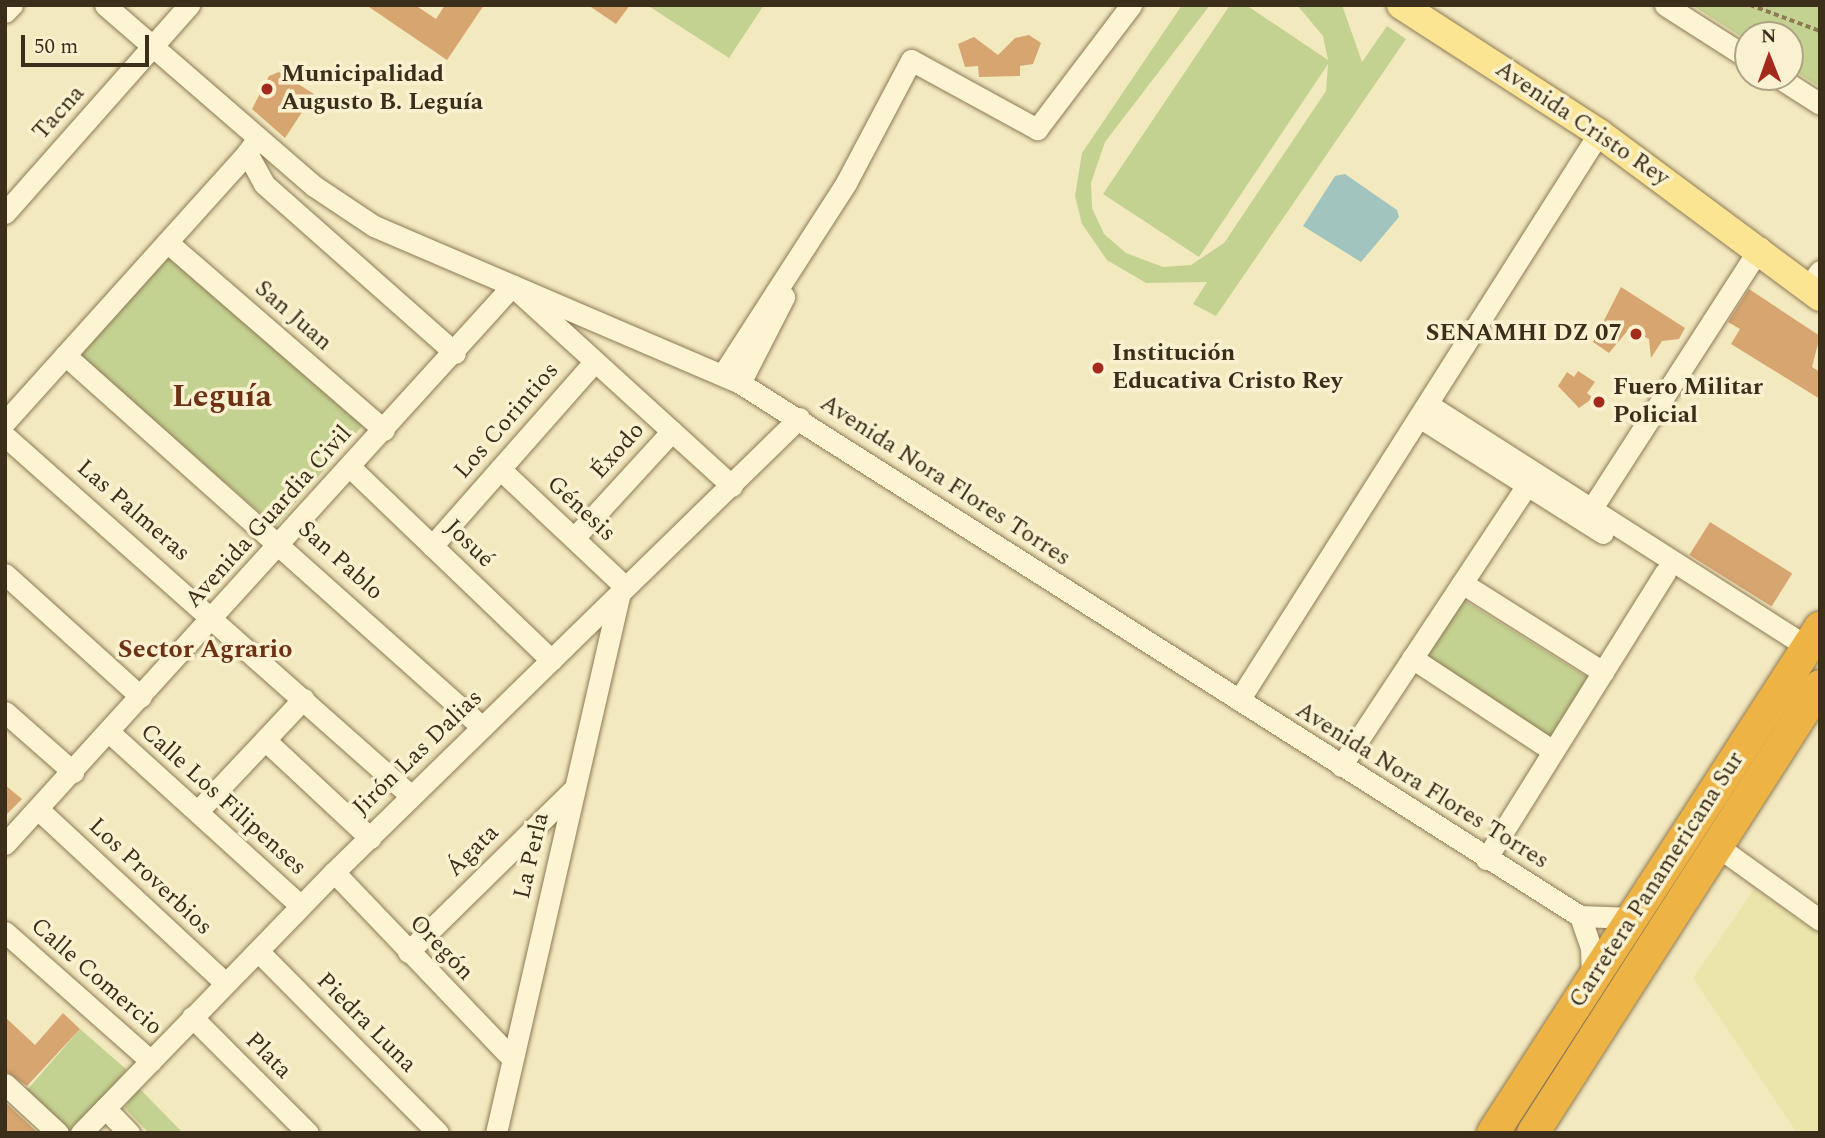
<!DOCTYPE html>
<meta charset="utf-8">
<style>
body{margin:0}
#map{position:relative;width:1825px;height:1138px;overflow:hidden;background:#f3e9bf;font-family:Spectral,serif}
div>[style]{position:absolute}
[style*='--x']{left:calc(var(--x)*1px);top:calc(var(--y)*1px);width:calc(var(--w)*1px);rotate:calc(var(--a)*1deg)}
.farmland>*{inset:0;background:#eae6ab}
.green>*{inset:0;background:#c4d291;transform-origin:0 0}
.water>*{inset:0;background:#a2c4be}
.building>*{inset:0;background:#d6a570;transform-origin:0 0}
.path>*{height:3.5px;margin-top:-1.75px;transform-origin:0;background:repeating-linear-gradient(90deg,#8e7955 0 5px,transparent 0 8.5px)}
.roads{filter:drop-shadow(0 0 2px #8e7955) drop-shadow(0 0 2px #8e7955)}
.minor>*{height:21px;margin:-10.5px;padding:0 10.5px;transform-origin:10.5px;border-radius:10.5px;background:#fdf4d3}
.major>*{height:28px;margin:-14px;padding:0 14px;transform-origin:14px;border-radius:14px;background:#fbe592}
.highway>*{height:32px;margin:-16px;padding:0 16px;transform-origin:16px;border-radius:16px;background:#edb445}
.dots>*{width:19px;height:19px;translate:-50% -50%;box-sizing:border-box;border:4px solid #f9f1cf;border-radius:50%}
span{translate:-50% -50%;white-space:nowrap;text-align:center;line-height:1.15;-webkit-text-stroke:7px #f9f1cf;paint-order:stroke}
.poi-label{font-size:24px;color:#3b2e1b;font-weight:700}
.left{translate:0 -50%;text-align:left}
.right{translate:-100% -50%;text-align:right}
.street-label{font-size:24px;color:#3b2e1b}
.neighbourhood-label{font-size:26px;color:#6d3115;font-weight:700}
.district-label{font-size:32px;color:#6d3115;font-weight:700}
.frame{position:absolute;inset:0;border:7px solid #3b2e1b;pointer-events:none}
.north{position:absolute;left:1734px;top:21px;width:70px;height:70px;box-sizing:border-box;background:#f9f1cf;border:2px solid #ada387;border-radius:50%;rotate:359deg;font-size:19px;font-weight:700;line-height:28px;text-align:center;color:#3b2e1b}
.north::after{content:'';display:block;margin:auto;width:24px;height:32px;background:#a42a1d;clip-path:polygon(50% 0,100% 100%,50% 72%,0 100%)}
.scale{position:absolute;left:21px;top:35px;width:128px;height:32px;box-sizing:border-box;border:4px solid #3b2e1b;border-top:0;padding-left:9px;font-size:21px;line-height:24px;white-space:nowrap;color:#3b2e1b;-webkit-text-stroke:5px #f9f1cf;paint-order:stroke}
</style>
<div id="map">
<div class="farmland">
<div style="clip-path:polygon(1754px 889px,1820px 935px,1820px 1133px,1797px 1133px,1693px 978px)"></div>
</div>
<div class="green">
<div style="clip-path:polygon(647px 5px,764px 5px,729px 58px)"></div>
<div style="clip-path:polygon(1182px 5px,1210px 5px,1105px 142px,1091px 183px,1092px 208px,1104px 234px,1126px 253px,1163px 267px,1191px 265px,1224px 243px,1326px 91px,1328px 64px,1199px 257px,1103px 194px,1230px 5px,1246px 5px,1328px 60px,1323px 36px,1297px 5px,1342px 5px,1362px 62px,1387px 26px,1406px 39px,1216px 316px,1193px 304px,1207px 282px,1146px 283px,1107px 260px,1082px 224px,1075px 196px,1082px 153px)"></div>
<div style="clip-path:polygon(1692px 5px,1820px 5px,1820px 87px,1790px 68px,1790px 35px,1748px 35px,1748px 41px)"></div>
<div style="left:169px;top:252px;width:260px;height:137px;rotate:41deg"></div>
<div style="left:1462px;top:599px;width:148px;height:70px;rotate:32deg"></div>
<div style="left:80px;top:1029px;width:62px;height:83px;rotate:41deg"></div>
<div style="clip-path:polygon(137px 1086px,183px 1133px,149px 1133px,125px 1108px)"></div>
</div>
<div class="water">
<div style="clip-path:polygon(1345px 174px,1397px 210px,1399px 217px,1361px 262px,1303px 226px,1335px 176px)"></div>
</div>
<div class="building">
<div style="clip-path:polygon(366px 5px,415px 5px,436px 19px,445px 5px,484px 5px,447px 60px)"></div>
<div style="clip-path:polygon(588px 5px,630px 5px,616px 24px)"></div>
<div style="clip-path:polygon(1029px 35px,1041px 43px,1033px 64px,1020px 66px,1020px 76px,979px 77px,978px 66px,965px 67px,958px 44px,974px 37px,998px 55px,1015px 38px)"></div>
<div style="clip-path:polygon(279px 72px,314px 94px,285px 138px,252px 109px,269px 76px)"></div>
<div style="clip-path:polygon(1621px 287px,1685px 328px,1679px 339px,1662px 341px,1651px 358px,1649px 339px,1629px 329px,1609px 353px,1593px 342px)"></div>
<div style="clip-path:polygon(1749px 289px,1820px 336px,1812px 367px,1820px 372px,1820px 399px,1731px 344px,1740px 329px,1728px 322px)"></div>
<div style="clip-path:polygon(1578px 371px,1595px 382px,1587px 393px,1593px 398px,1579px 408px,1558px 386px,1567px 372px,1574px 377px)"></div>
<div style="left:1710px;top:522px;width:97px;height:39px;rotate:32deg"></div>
<div style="clip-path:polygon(5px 785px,22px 799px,5px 816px)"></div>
<div style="clip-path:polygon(63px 1013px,80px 1029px,27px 1086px,5px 1071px,5px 1017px,35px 1045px)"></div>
<div style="clip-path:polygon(5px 1102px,23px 1119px,38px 1133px,5px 1133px)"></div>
</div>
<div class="path">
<div style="--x:1750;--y:5;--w:75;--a:20.4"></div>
</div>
<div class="roads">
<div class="minor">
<div style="--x:105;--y:5;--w:276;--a:40.9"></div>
<div style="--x:314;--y:186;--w:72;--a:33.7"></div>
<div style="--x:374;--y:226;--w:398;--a:23.2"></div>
<div style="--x:740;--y:383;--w:995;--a:32.4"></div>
<div style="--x:1580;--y:916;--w:53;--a:2.2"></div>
<div style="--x:1665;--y:5;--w:98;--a:32.6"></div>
<div style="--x:5;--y:12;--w:10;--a:-45"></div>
<div style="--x:1778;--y:77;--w:50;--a:32.7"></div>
<div style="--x:255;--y:142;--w:14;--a:126"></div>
<div style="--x:247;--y:153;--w:35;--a:61"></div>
<div style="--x:264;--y:184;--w:255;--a:41.5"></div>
<div style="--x:5;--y:213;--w:278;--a:-48.5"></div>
<div style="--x:167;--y:242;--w:287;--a:40.9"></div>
<div style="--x:1817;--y:275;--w:5;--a:-53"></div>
<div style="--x:519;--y:292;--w:288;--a:42.3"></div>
<div style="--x:65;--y:355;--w:559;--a:41.74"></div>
<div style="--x:723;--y:374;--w:227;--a:-57.2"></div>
<div style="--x:846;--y:183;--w:139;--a:-62.1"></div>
<div style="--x:911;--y:60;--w:144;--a:28.7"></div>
<div style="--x:1037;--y:129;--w:156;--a:-52.8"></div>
<div style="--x:740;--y:383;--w:97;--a:-62.9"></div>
<div style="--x:1429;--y:405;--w:449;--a:32.6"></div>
<div style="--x:1421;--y:418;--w:215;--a:32.3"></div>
<div style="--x:5;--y:422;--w:362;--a:-48"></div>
<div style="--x:5;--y:436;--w:543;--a:41.56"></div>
<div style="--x:350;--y:467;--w:279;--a:43.8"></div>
<div style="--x:500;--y:469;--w:172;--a:43.3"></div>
<div style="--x:1592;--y:508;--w:310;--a:-57.2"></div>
<div style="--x:574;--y:538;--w:145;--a:-47.5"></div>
<div style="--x:432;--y:546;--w:245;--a:-48.6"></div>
<div style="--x:5;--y:574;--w:183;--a:42.1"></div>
<div style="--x:1462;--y:583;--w:167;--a:32.3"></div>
<div style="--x:1412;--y:658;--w:169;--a:33.4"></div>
<div style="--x:1239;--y:700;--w:672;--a:-57.59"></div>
<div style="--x:5;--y:712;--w:91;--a:41.4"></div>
<div style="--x:109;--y:732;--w:259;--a:42.2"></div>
<div style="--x:265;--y:740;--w:144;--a:43"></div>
<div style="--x:1341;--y:766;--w:337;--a:-56.5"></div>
<div style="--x:39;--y:810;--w:254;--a:42.9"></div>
<div style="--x:198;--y:811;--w:154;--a:-46.8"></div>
<div style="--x:5;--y:844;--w:755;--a:-47.74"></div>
<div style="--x:1717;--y:846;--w:127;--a:35.7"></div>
<div style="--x:1486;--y:859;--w:338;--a:-58"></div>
<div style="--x:334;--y:872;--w:257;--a:46.3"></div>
<div style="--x:1580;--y:916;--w:34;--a:71"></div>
<div style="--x:1591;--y:948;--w:30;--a:88"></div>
<div style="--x:5;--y:932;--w:195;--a:41.5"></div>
<div style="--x:258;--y:951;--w:256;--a:45.3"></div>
<div style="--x:408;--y:952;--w:233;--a:-44.5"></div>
<div style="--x:192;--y:1017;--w:164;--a:45"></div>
<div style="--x:5;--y:1084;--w:72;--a:42.8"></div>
<div style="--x:105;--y:1108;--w:35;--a:46"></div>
<div style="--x:81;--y:1133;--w:363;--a:-45.9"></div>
<div style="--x:334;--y:872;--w:650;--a:-44.31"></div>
<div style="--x:496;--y:1133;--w:555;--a:-77.09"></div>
</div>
<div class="major">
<div style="--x:1401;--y:5;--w:236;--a:32.9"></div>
<div style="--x:1599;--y:133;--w:275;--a:36.6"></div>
</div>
<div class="highway">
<div style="--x:1493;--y:1133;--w:602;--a:-57.08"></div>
<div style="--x:1533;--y:1133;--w:531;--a:-57.3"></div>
</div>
</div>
<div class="dots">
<div style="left:267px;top:89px;background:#a42a1d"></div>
<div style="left:1636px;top:334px;background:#a42a1d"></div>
<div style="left:1098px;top:368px;background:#a42a1d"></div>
<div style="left:1599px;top:402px;background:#a42a1d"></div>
</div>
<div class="poi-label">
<span class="left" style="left:281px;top:89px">Municipalidad<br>Augusto B. Leguía</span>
<span class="right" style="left:1622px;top:334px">SENAMHI DZ 07</span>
<span class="left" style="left:1112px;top:368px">Institución<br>Educativa Cristo Rey</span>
<span class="left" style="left:1613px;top:402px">Fuero Militar<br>Policial</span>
</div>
<div class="street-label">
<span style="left:59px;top:113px;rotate:-48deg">Tacna</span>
<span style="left:1582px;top:124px;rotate:34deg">Avenida Cristo Rey</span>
<span style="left:293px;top:316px;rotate:41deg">San Juan</span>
<span style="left:507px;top:421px;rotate:-49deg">Los Corintios</span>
<span style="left:618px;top:451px;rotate:-48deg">Éxodo</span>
<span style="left:945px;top:481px;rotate:33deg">Avenida Nora Flores Torres</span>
<span style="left:581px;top:509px;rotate:43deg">Génesis</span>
<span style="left:133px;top:511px;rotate:41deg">Las Palmeras</span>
<span style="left:269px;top:517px;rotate:-48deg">Avenida Guardia Civil</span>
<span style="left:469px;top:544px;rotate:44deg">Josué</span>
<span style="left:340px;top:561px;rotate:42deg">San Pablo</span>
<span style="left:418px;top:753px;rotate:-44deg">Jirón Las Dalias</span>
<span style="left:1422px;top:786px;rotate:32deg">Avenida Nora Flores Torres</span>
<span style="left:223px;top:800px;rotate:42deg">Calle Los Filipenses</span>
<span style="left:473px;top:851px;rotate:-45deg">Ágata</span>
<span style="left:532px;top:856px;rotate:-77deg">La Perla</span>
<span style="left:150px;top:877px;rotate:43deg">Los Proverbios</span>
<span style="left:1657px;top:880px;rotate:-57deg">Carretera Panamericana Sur</span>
<span style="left:441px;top:948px;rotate:46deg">Oregón</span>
<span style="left:96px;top:977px;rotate:41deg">Calle Comercio</span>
<span style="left:366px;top:1023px;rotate:45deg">Piedra Luna</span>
<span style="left:268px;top:1056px;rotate:45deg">Plata</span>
</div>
<div class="neighbourhood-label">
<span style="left:205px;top:650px">Sector Agrario</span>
</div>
<div class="district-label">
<span style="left:222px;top:397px">Leguía</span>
</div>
<div class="frame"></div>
<div class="north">N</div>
<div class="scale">50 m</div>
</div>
